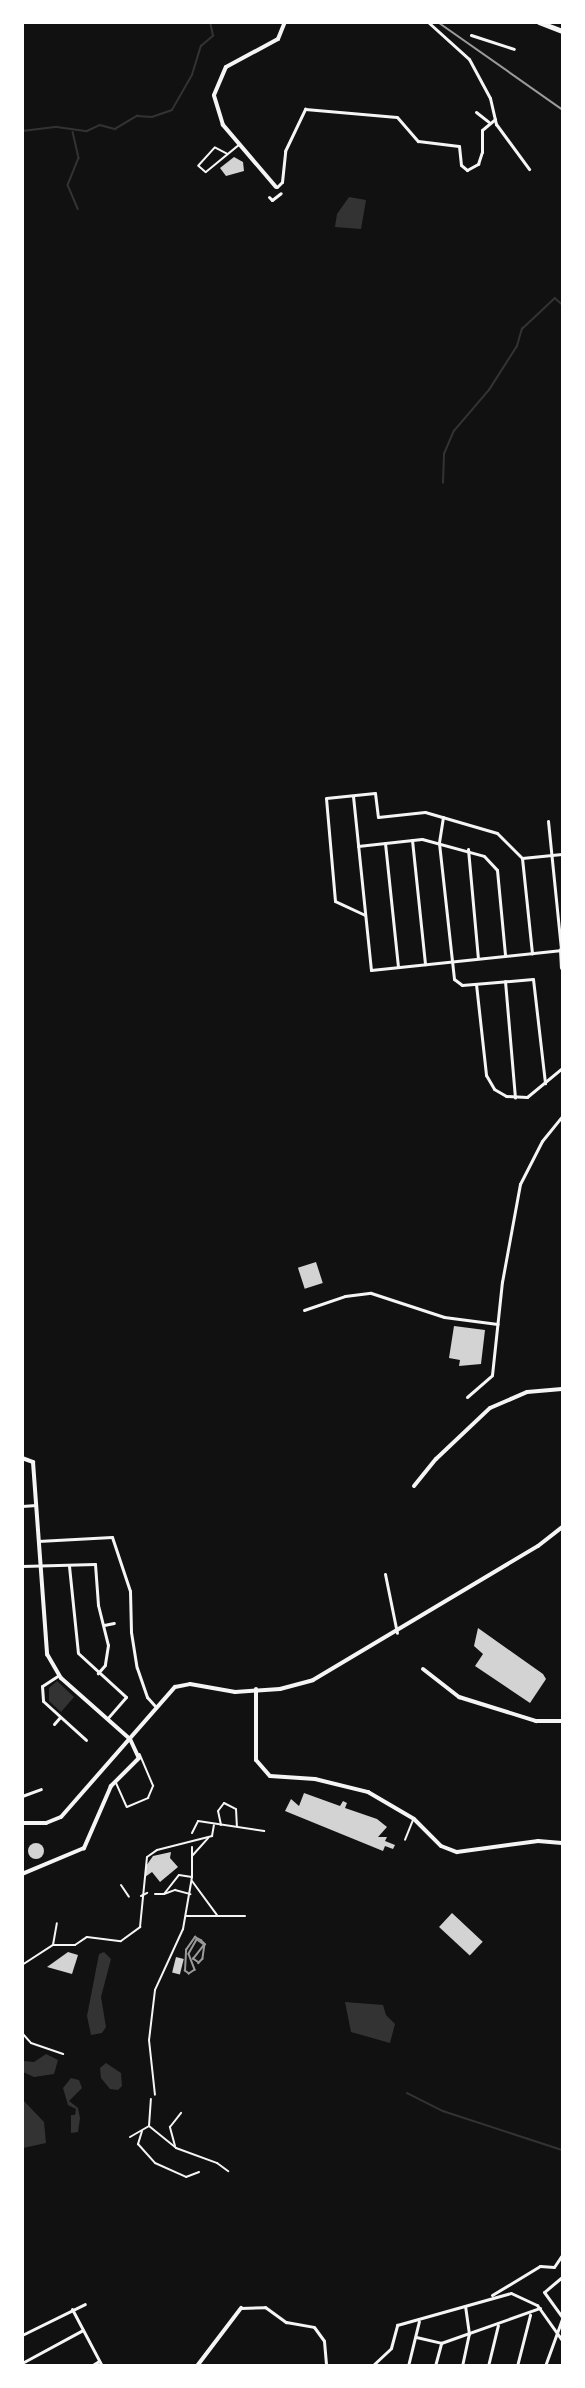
<!DOCTYPE html>
<style>
body{margin:0}
#map{position:relative;width:585px;height:2388px;overflow:hidden;background:#111;font-family:"Alegreya Sans",sans-serif}
div>[style]{position:absolute}
[style*='--x']{left:calc(var(--x)*1px);top:calc(var(--y)*1px);width:calc(var(--w)*1px);rotate:calc(var(--a)*1deg)}
.water>*{inset:0;background:#333}
.stream>*{height:1.5px;margin:-0.75px;padding:0 0.75px;transform-origin:0.75px;border-radius:0.75px;background:#333}
.building>*{inset:0;background:#d3d3d3;transform-origin:0 0}
.round{border-radius:50%}
.service>*{height:1.5px;margin:-0.75px;padding:0 0.75px;transform-origin:0.75px;border-radius:0.75px;background:#f5f5f5}
.pedestrian>*{height:2px;margin:-1px;padding:0 1px;transform-origin:1px;border-radius:1px;background:#f5f5f5}
.minor>*{height:3px;margin:-1.5px;padding:0 1.5px;transform-origin:1.5px;border-radius:1.5px;background:#f5f5f5}
.tertiary>*{height:4px;margin:-2px;padding:0 2px;transform-origin:2px;border-radius:2px;background:#f5f5f5}
.secondary>*{height:4px;margin:-2px;padding:0 2px;transform-origin:2px;border-radius:2px;background:#f5f5f5}
.primary>*{height:4.5px;margin:-2.25px;padding:0 2.25px;transform-origin:2.25px;border-radius:2.25px;background:#f5f5f5}
.rail>*{height:1.5px;margin:-0.75px;padding:0 0.75px;transform-origin:0.75px;border-radius:0.75px;background:#9a9a9a}
span{translate:-50% -50%;white-space:nowrap;text-align:center;line-height:1.15;-webkit-text-stroke:4.5px #fff;paint-order:stroke}
.frame{position:absolute;inset:0;border:24px solid #fff;pointer-events:none}
</style>
<div id="map">
<div class="water">
<div style="clip-path:polygon(349px 197px,366px 200px,361px 229px,335px 227px,337px 214px)"></div>
<div style="clip-path:polygon(57px 1681px,74px 1697px,61px 1712px,49px 1701px,49px 1688px)"></div>
<div style="clip-path:polygon(104px 1952px,111px 1959px,101px 1997px,106px 2027px,102px 2033px,91px 2035px,87px 2016px,99px 1954px)"></div>
<div style="clip-path:polygon(345px 2002px,383px 2005px,386px 2015px,395px 2024px,390px 2043px,351px 2032px)"></div>
<div style="clip-path:polygon(46px 2054px,58px 2060px,54px 2074px,34px 2077px,23px 2072px,24px 2061px,34px 2062px)"></div>
<div style="clip-path:polygon(106px 2063px,121px 2073px,122px 2086px,118px 2090px,110px 2089px,101px 2078px,100px 2068px)"></div>
<div style="clip-path:polygon(71px 2078px,79px 2080px,82px 2088px,69px 2101px,78px 2108px,80px 2118px,78px 2132px,71px 2133px,71px 2115px,75px 2115px,76px 2109px,68px 2105px,63px 2088px)"></div>
<div style="clip-path:polygon(23px 2100px,44px 2122px,46px 2143px,23px 2148px)"></div>
</div>
<div class="stream">
<div style="--x:22;--y:131;--w:35;--a:-7"></div>
<div style="--x:57;--y:127;--w:30;--a:8"></div>
<div style="--x:87;--y:131;--w:14;--a:-25"></div>
<div style="--x:100;--y:125;--w:16;--a:15"></div>
<div style="--x:115;--y:129;--w:26;--a:-31"></div>
<div style="--x:137;--y:116;--w:15;--a:4"></div>
<div style="--x:152;--y:117;--w:21;--a:-19"></div>
<div style="--x:172;--y:110;--w:40;--a:-60.3"></div>
<div style="--x:192;--y:75;--w:30;--a:-73"></div>
<div style="--x:201;--y:46;--w:16;--a:-40"></div>
<div style="--x:213;--y:36;--w:14;--a:-102"></div>
<div style="--x:73;--y:132;--w:27;--a:77"></div>
<div style="--x:79;--y:158;--w:29;--a:112"></div>
<div style="--x:68;--y:185;--w:26;--a:67"></div>
<div style="--x:443;--y:483;--w:29;--a:-88"></div>
<div style="--x:444;--y:454;--w:25;--a:-67"></div>
<div style="--x:454;--y:431;--w:54;--a:-49.5"></div>
<div style="--x:489;--y:390;--w:52;--a:-57.5"></div>
<div style="--x:517;--y:346;--w:18;--a:-74"></div>
<div style="--x:522;--y:329;--w:45;--a:-43.2"></div>
<div style="--x:555;--y:298;--w:9;--a:41"></div>
<div style="--x:407;--y:2093;--w:40;--a:26.6"></div>
<div style="--x:443;--y:2111;--w:125;--a:18.1"></div>
<div style="--x:562;--y:2212;--w:1;--a:-90"></div>
</div>
<div class="building">
<div style="clip-path:polygon(234px 157px,243px 162px,244px 171px,226px 176px,220px 168px)"></div>
<div style="left:316px;top:1262px;width:22px;height:19px;rotate:72deg"></div>
<div style="clip-path:polygon(454px 1326px,485px 1330px,481px 1364px,459px 1366px,460px 1360px,449px 1358px)"></div>
<div style="clip-path:polygon(478px 1628px,543px 1674px,546px 1679px,530px 1703px,475px 1666px,483px 1654px,474px 1646px)"></div>
<div style="clip-path:polygon(304px 1793px,340px 1806px,343px 1801px,347px 1803px,345px 1808px,377px 1819px,387px 1827px,378px 1837px,387px 1837px,385px 1841px,395px 1845px,393px 1849px,385px 1846px,383px 1851px,285px 1811px,291px 1799px,299px 1806px)"></div>
<div class="round" style="left:28px;top:1843px;width:16px;height:16px"></div>
<div style="clip-path:polygon(171px 1852px,170px 1858px,178px 1867px,160px 1882px,152px 1872px,145px 1877px,146px 1866px,153px 1856px)"></div>
<div style="left:452px;top:1913px;width:42px;height:19px;rotate:43deg"></div>
<div style="clip-path:polygon(68px 1952px,78px 1955px,72px 1974px,47px 1967px)"></div>
<div style="left:176px;top:1957px;width:8px;height:16px;rotate:14deg"></div>
</div>
<div class="service">
<div style="--x:227;--y:154;--w:13;--a:-153"></div>
<div style="--x:215;--y:148;--w:24;--a:132"></div>
<div style="--x:199;--y:166;--w:9;--a:41"></div>
<div style="--x:206;--y:172;--w:43;--a:-39.3"></div>
<div style="--x:116;--y:1782;--w:27;--a:66"></div>
<div style="--x:127;--y:1807;--w:23;--a:-23"></div>
<div style="--x:148;--y:1798;--w:13;--a:-67"></div>
<div style="--x:153;--y:1786;--w:34;--a:-113"></div>
<div style="--x:405;--y:1840;--w:22;--a:-68"></div>
</div>
<div class="pedestrian">
<div style="--x:221;--y:1825;--w:14;--a:-102"></div>
<div style="--x:218;--y:1811;--w:10;--a:-53"></div>
<div style="--x:224;--y:1803;--w:13;--a:27"></div>
<div style="--x:236;--y:1809;--w:17;--a:87"></div>
<div style="--x:192;--y:1833;--w:13;--a:-63"></div>
<div style="--x:198;--y:1821;--w:67;--a:8.6"></div>
<div style="--x:192;--y:1856;--w:9;--a:-90"></div>
<div style="--x:192;--y:1877;--w:21;--a:-90"></div>
<div style="--x:192;--y:1856;--w:24;--a:-48"></div>
<div style="--x:192;--y:1881;--w:42;--a:53.7"></div>
<div style="--x:121;--y:1885;--w:14;--a:56"></div>
<div style="--x:155;--y:1894;--w:9;--a:0"></div>
<div style="--x:164;--y:1894;--w:24;--a:-52"></div>
<div style="--x:179;--y:1875;--w:13;--a:9"></div>
<div style="--x:192;--y:1877;--w:53;--a:99.8"></div>
<div style="--x:183;--y:1929;--w:67;--a:114.7"></div>
<div style="--x:155;--y:1990;--w:50;--a:96.8"></div>
<div style="--x:149;--y:2040;--w:55;--a:83.8"></div>
<div style="--x:164;--y:1894;--w:12;--a:-20"></div>
<div style="--x:175;--y:1890;--w:16;--a:15"></div>
<div style="--x:141;--y:1896;--w:7;--a:-27"></div>
<div style="--x:186;--y:1916;--w:59;--a:0"></div>
<div style="--x:53;--y:1945;--w:22;--a:0"></div>
<div style="--x:75;--y:1945;--w:14;--a:-34"></div>
<div style="--x:87;--y:1937;--w:34;--a:7"></div>
<div style="--x:121;--y:1941;--w:24;--a:-36"></div>
<div style="--x:140;--y:1927;--w:70;--a:-84.3"></div>
<div style="--x:147;--y:1857;--w:12;--a:-35"></div>
<div style="--x:157;--y:1850;--w:57;--a:-14.3"></div>
<div style="--x:212;--y:1836;--w:11;--a:-80"></div>
<div style="--x:22;--y:1965;--w:37;--a:-33"></div>
<div style="--x:53;--y:1945;--w:22;--a:-80"></div>
<div style="--x:22;--y:2033;--w:13;--a:48"></div>
<div style="--x:31;--y:2043;--w:34;--a:19"></div>
<div style="--x:149;--y:2126;--w:35;--a:39"></div>
<div style="--x:176;--y:2148;--w:44;--a:20.1"></div>
<div style="--x:217;--y:2163;--w:14;--a:36"></div>
<div style="--x:142;--y:2131;--w:14;--a:107"></div>
<div style="--x:138;--y:2144;--w:25;--a:48"></div>
<div style="--x:155;--y:2163;--w:34;--a:24"></div>
<div style="--x:186;--y:2177;--w:14;--a:-21"></div>
<div style="--x:130;--y:2137;--w:22;--a:-30"></div>
<div style="--x:149;--y:2126;--w:27;--a:-86"></div>
<div style="--x:175;--y:2146;--w:20;--a:-105"></div>
<div style="--x:170;--y:2127;--w:18;--a:-52"></div>
</div>
<div class="minor">
<div style="--x:428;--y:22;--w:55;--a:42.1"></div>
<div style="--x:469;--y:59;--w:44;--a:61.7"></div>
<div style="--x:490;--y:98;--w:27;--a:77"></div>
<div style="--x:496;--y:124;--w:56;--a:53.7"></div>
<div style="--x:471;--y:35;--w:45;--a:18"></div>
<div style="--x:476;--y:112;--w:16;--a:38"></div>
<div style="--x:277;--y:187;--w:7;--a:-45"></div>
<div style="--x:282;--y:182;--w:31;--a:-84"></div>
<div style="--x:285;--y:151;--w:47;--a:-64.5"></div>
<div style="--x:305;--y:109;--w:92;--a:5"></div>
<div style="--x:397;--y:117;--w:32;--a:49"></div>
<div style="--x:418;--y:141;--w:41;--a:7"></div>
<div style="--x:459;--y:146;--w:19;--a:84"></div>
<div style="--x:461;--y:165;--w:8;--a:40"></div>
<div style="--x:467;--y:170;--w:13;--a:-29"></div>
<div style="--x:478;--y:164;--w:13;--a:-72"></div>
<div style="--x:482;--y:152;--w:22;--a:-90"></div>
<div style="--x:482;--y:130;--w:17;--a:-40"></div>
<div style="--x:269;--y:197;--w:4;--a:45"></div>
<div style="--x:272;--y:200;--w:11;--a:-38"></div>
<div style="--x:353;--y:796;--w:175;--a:84.1"></div>
<div style="--x:371;--y:970;--w:192;--a:-6"></div>
<div style="--x:443;--y:817;--w:26;--a:99"></div>
<div style="--x:439;--y:843;--w:137;--a:83.7"></div>
<div style="--x:454;--y:979;--w:10;--a:37"></div>
<div style="--x:462;--y:985;--w:71;--a:-4.8"></div>
<div style="--x:533;--y:979;--w:105;--a:83.4"></div>
<div style="--x:548;--y:821;--w:130;--a:84.2"></div>
<div style="--x:412;--y:840;--w:125;--a:84"></div>
<div style="--x:385;--y:843;--w:124;--a:84"></div>
<div style="--x:358;--y:846;--w:64;--a:-6.2"></div>
<div style="--x:422;--y:839;--w:64;--a:15.3"></div>
<div style="--x:484;--y:856;--w:19;--a:47"></div>
<div style="--x:497;--y:870;--w:85;--a:84.6"></div>
<div style="--x:468;--y:849;--w:109;--a:84.8"></div>
<div style="--x:522;--y:858;--w:40;--a:-5.7"></div>
<div style="--x:365;--y:915;--w:33;--a:-155"></div>
<div style="--x:335;--y:901;--w:103;--a:-95"></div>
<div style="--x:326;--y:798;--w:49;--a:-5.8"></div>
<div style="--x:375;--y:793;--w:24;--a:83"></div>
<div style="--x:378;--y:817;--w:47;--a:-6.1"></div>
<div style="--x:425;--y:812;--w:75;--a:16.3"></div>
<div style="--x:497;--y:833;--w:35;--a:45"></div>
<div style="--x:522;--y:858;--w:96;--a:84"></div>
<div style="--x:505;--y:981;--w:117;--a:85.1"></div>
<div style="--x:476;--y:984;--w:92;--a:83.7"></div>
<div style="--x:486;--y:1075;--w:16;--a:60"></div>
<div style="--x:494;--y:1089;--w:14;--a:30"></div>
<div style="--x:506;--y:1096;--w:21;--a:3"></div>
<div style="--x:527;--y:1097;--w:45;--a:-39.6"></div>
<div style="--x:304;--y:1310;--w:43;--a:-18.9"></div>
<div style="--x:345;--y:1296;--w:26;--a:-7"></div>
<div style="--x:371;--y:1293;--w:77;--a:18.2"></div>
<div style="--x:444;--y:1317;--w:54;--a:7.4"></div>
<div style="--x:467;--y:1397;--w:33;--a:-41"></div>
<div style="--x:492;--y:1375;--w:94;--a:-83.9"></div>
<div style="--x:502;--y:1282;--w:100;--a:-79.6"></div>
<div style="--x:520;--y:1184;--w:48;--a:-62.9"></div>
<div style="--x:542;--y:1141;--w:32;--a:-51"></div>
<div style="--x:22;--y:1506;--w:14;--a:-4"></div>
<div style="--x:38;--y:1541;--w:74;--a:-3.1"></div>
<div style="--x:112;--y:1537;--w:57;--a:71.6"></div>
<div style="--x:130;--y:1591;--w:41;--a:88.6"></div>
<div style="--x:131;--y:1632;--w:36;--a:81"></div>
<div style="--x:137;--y:1668;--w:31;--a:71"></div>
<div style="--x:147;--y:1697;--w:12;--a:48"></div>
<div style="--x:22;--y:1566;--w:73;--a:-1.6"></div>
<div style="--x:95;--y:1564;--w:41;--a:85.8"></div>
<div style="--x:98;--y:1605;--w:41;--a:76"></div>
<div style="--x:108;--y:1645;--w:20;--a:99"></div>
<div style="--x:105;--y:1665;--w:11;--a:131"></div>
<div style="--x:69;--y:1566;--w:87;--a:84.1"></div>
<div style="--x:78;--y:1653;--w:65;--a:42.5"></div>
<div style="--x:126;--y:1697;--w:28;--a:131"></div>
<div style="--x:385;--y:1574;--w:60;--a:78.5"></div>
<div style="--x:104;--y:1625;--w:10;--a:-11"></div>
<div style="--x:59;--y:1675;--w:20;--a:147"></div>
<div style="--x:42;--y:1686;--w:15;--a:86"></div>
<div style="--x:43;--y:1701;--w:58;--a:42.2"></div>
<div style="--x:54;--y:1724;--w:9;--a:-49"></div>
<div style="--x:22;--y:1796;--w:20;--a:-20"></div>
<div style="--x:562;--y:2277;--w:23;--a:140"></div>
<div style="--x:544;--y:2292;--w:31;--a:54"></div>
<div style="--x:492;--y:2295;--w:56;--a:-31.1"></div>
<div style="--x:540;--y:2266;--w:14;--a:4"></div>
<div style="--x:554;--y:2267;--w:14;--a:-56"></div>
<div style="--x:241;--y:2308;--w:24;--a:-2"></div>
<div style="--x:265;--y:2307;--w:26;--a:36"></div>
<div style="--x:286;--y:2322;--w:28;--a:10"></div>
<div style="--x:314;--y:2327;--w:17;--a:54"></div>
<div style="--x:324;--y:2341;--w:25;--a:85"></div>
<div style="--x:72;--y:2309;--w:64;--a:62.2"></div>
<div style="--x:22;--y:2335;--w:70;--a:-26.2"></div>
<div style="--x:416;--y:2337;--w:26;--a:13"></div>
<div style="--x:441;--y:2343;--w:105;--a:-19.5"></div>
<div style="--x:22;--y:2363;--w:69;--a:-28.4"></div>
<div style="--x:91;--y:2366;--w:9;--a:-32"></div>
<div style="--x:372;--y:2366;--w:26;--a:-43"></div>
<div style="--x:391;--y:2348;--w:24;--a:-75"></div>
<div style="--x:397;--y:2325;--w:118;--a:-15.7"></div>
<div style="--x:511;--y:2293;--w:29;--a:25"></div>
<div style="--x:537;--y:2305;--w:43;--a:54.5"></div>
<div style="--x:408;--y:2366;--w:46;--a:-76.3"></div>
<div style="--x:435;--y:2366;--w:24;--a:-75"></div>
<div style="--x:462;--y:2366;--w:33;--a:-78"></div>
<div style="--x:469;--y:2334;--w:28;--a:-98"></div>
<div style="--x:488;--y:2366;--w:42;--a:-76.3"></div>
<div style="--x:517;--y:2366;--w:53;--a:-75.7"></div>
<div style="--x:545;--y:2366;--w:50;--a:-70.1"></div>
</div>
<div class="tertiary">
<div style="--x:276;--y:187;--w:82;--a:-130.5"></div>
<div style="--x:223;--y:125;--w:31;--a:-107"></div>
<div style="--x:214;--y:95;--w:30;--a:-67"></div>
<div style="--x:226;--y:67;--w:59;--a:-28.3"></div>
<div style="--x:278;--y:39;--w:18;--a:-68"></div>
<div style="--x:561;--y:950;--w:18;--a:87"></div>
<div style="--x:22;--y:1458;--w:12;--a:20"></div>
<div style="--x:33;--y:1462;--w:193;--a:85.8"></div>
<div style="--x:47;--y:1654;--w:28;--a:60"></div>
<div style="--x:61;--y:1678;--w:92;--a:41.5"></div>
<div style="--x:130;--y:1739;--w:21;--a:65"></div>
<div style="--x:139;--y:1758;--w:40;--a:135"></div>
<div style="--x:111;--y:1786;--w:68;--a:113.5"></div>
<div style="--x:84;--y:1848;--w:67;--a:157.2"></div>
<div style="--x:256;--y:1689;--w:71;--a:90"></div>
<div style="--x:256;--y:1760;--w:21;--a:49"></div>
<div style="--x:270;--y:1776;--w:45;--a:3.8"></div>
<div style="--x:315;--y:1779;--w:55;--a:13.8"></div>
<div style="--x:368;--y:1792;--w:53;--a:30.4"></div>
<div style="--x:414;--y:1819;--w:38;--a:45"></div>
<div style="--x:441;--y:1846;--w:17;--a:21"></div>
<div style="--x:457;--y:1852;--w:82;--a:-7.7"></div>
<div style="--x:538;--y:1841;--w:24;--a:5"></div>
<div style="--x:197;--y:2366;--w:73;--a:-52.8"></div>
</div>
<div class="secondary">
<div style="--x:414;--y:1486;--w:35;--a:-51"></div>
<div style="--x:436;--y:1459;--w:74;--a:-43.4"></div>
<div style="--x:490;--y:1408;--w:40;--a:-23.4"></div>
<div style="--x:527;--y:1392;--w:35;--a:-5"></div>
<div style="--x:423;--y:1669;--w:46;--a:37.9"></div>
<div style="--x:459;--y:1697;--w:81;--a:17.3"></div>
<div style="--x:536;--y:1721;--w:26;--a:0"></div>
<div style="--x:22;--y:1823;--w:24;--a:0"></div>
<div style="--x:46;--y:1823;--w:16;--a:-22"></div>
<div style="--x:61;--y:1817;--w:173;--a:-48.8"></div>
<div style="--x:175;--y:1687;--w:15;--a:-11"></div>
<div style="--x:190;--y:1684;--w:46;--a:10.1"></div>
<div style="--x:235;--y:1692;--w:45;--a:-3.8"></div>
<div style="--x:280;--y:1689;--w:34;--a:-15"></div>
<div style="--x:313;--y:1680;--w:262;--a:-30.8"></div>
<div style="--x:538;--y:1546;--w:31;--a:-38"></div>
</div>
<div class="primary">
<div style="--x:539;--y:22;--w:25;--a:21"></div>
</div>
<div class="rail">
<div style="--x:438;--y:22;--w:151;--a:35.1"></div>
<div style="--x:195;--y:1937;--w:7;--a:27"></div>
<div style="--x:201;--y:1940;--w:6;--a:45"></div>
<div style="--x:205;--y:1944;--w:15;--a:98"></div>
<div style="--x:203;--y:1959;--w:6;--a:135"></div>
<div style="--x:199;--y:1963;--w:7;--a:-146"></div>
<div style="--x:193;--y:1959;--w:18;--a:-52"></div>
<div style="--x:204;--y:1945;--w:9;--a:-144"></div>
<div style="--x:197;--y:1940;--w:16;--a:120"></div>
<div style="--x:189;--y:1954;--w:17;--a:69"></div>
<div style="--x:195;--y:1970;--w:7;--a:146"></div>
<div style="--x:189;--y:1974;--w:5;--a:-143"></div>
<div style="--x:185;--y:1971;--w:21;--a:-87"></div>
<div style="--x:186;--y:1950;--w:16;--a:-55"></div>
</div>
<div class="frame"></div>
</div>
